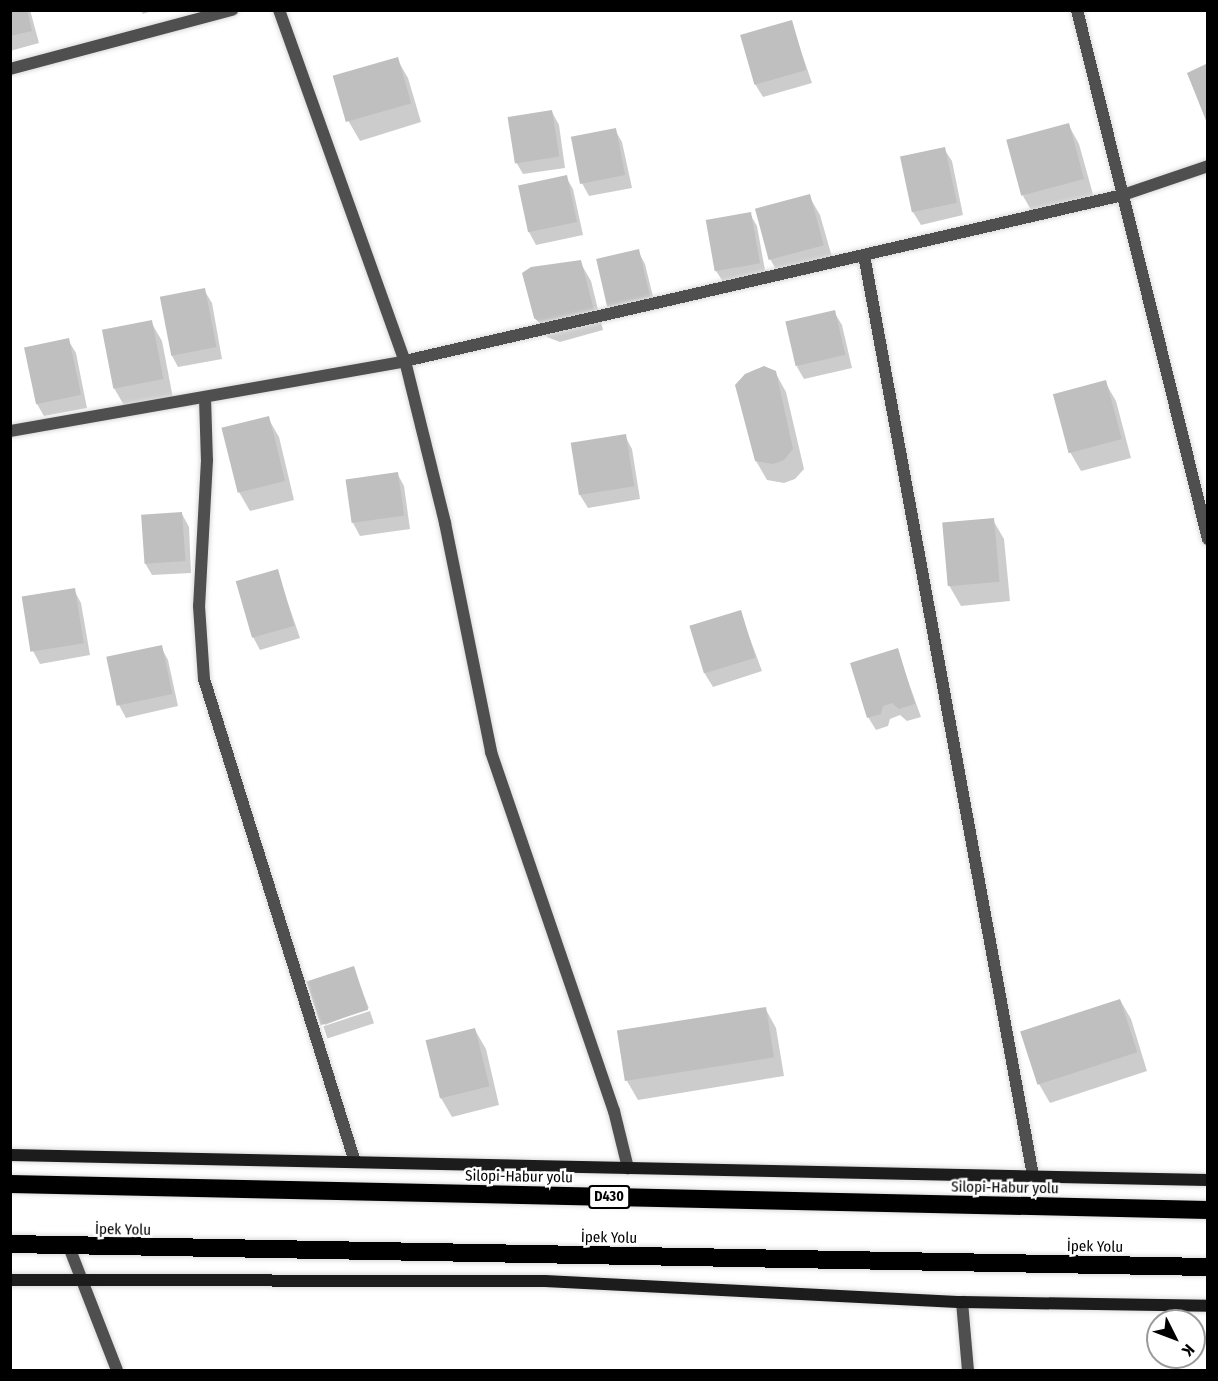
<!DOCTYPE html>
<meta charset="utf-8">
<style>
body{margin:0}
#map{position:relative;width:1218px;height:1381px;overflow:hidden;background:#fff;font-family:"Fira Sans Condensed",sans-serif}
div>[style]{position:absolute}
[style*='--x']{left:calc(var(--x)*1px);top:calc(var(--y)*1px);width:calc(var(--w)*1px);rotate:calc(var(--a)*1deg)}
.shadow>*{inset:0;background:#0003;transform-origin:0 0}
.building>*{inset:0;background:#bfbfbf;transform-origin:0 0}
.roads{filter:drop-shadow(0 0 2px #dbdbdb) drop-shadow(0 0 2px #dbdbdb)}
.street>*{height:12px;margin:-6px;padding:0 6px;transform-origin:6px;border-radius:6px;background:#4f4f4f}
.secondary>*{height:12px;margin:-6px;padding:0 6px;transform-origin:6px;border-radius:6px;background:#1c1c1c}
.highway>*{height:18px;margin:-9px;padding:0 9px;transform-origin:9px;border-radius:9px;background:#000}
span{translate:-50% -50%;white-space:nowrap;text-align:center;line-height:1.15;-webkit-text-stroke:5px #fff;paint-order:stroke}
.shield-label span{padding:2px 4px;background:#fff;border:2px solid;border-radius:4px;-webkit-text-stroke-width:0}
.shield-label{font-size:14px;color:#000;font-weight:700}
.street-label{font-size:15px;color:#000}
.frame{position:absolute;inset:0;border:12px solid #000;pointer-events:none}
.north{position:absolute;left:1146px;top:1309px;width:60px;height:60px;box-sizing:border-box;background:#fff;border:2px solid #999;border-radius:50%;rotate:132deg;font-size:16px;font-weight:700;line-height:24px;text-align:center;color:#000}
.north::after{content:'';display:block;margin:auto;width:21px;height:27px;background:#000;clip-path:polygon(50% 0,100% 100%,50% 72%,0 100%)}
</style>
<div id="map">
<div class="shadow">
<div style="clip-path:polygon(10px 10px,30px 10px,39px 43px,10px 51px)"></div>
<div style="clip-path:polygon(141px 10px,154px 10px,143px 14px)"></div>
<div style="clip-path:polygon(791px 22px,812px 83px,763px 97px,755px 84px)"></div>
<div style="clip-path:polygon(397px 59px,408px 78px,421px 122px,360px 141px,349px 122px,335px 78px)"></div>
<div style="clip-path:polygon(552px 112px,559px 125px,565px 168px,523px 174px,516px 162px)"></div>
<div style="clip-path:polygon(1068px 124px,1079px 144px,1094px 198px,1034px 215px,1023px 196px)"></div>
<div style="clip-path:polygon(615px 130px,622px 142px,632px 188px,589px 196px,582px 183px)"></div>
<div style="clip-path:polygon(944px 149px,952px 161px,963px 215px,921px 225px,913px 212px)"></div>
<div style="clip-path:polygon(566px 177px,573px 189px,583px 235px,536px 245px,529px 232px,520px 186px)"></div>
<div style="clip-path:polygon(809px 196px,820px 215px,834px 264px,781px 278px,770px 259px)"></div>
<div style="clip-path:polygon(750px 214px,757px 226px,766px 276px,724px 283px,716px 271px)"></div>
<div style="clip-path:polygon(638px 251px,645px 264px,656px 309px,616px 318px,608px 306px,598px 260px)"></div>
<div style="clip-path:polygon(580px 262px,591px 281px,603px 330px,560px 342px,547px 337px,536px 317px)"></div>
<div style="clip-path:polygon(204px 290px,212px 303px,222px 359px,178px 367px,171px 354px)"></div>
<div style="clip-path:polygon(834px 312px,842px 325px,852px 368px,804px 379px,797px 367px)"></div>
<div style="clip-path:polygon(151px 322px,162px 341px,173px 398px,125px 407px,114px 388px,103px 331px)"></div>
<div style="clip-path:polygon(68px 340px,76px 353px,87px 408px,44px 416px,37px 404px)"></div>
<div style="clip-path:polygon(764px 368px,775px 372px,786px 392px,804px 469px,795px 479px,784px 483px,767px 480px,756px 461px,737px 386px,754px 370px)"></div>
<div style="clip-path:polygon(1105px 382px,1116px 401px,1131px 458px,1081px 471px,1070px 452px)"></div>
<div style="clip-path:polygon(268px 418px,279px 437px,294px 500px,250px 511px,239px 492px)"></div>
<div style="clip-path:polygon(625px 436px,632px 449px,640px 499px,588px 508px,580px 495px,572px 445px)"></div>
<div style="clip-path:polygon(397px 473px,404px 486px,410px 529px,360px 536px,353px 523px)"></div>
<div style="clip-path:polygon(182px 514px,189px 527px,191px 573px,152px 575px,145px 563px)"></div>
<div style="clip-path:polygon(993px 520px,1004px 539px,1010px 601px,961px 606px,950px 587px,944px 525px)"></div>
<div style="clip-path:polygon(277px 571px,300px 638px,260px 650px,253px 637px)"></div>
<div style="clip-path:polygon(74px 590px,81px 603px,90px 655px,40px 664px,33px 651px)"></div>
<div style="clip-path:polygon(740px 612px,762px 671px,713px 687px,705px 674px)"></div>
<div style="clip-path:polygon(161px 647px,168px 660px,178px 706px,126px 718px,119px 705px)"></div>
<div style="clip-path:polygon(897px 650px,921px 717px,907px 721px,900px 715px,890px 719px,888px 726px,876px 730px,868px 717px)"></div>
<div style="left:353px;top:967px;width:44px;height:47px;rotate:69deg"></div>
<div style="clip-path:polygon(1120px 1000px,1131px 1019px,1147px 1071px,1050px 1103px,1039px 1084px,1022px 1032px)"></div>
<div style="clip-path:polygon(765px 1008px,776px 1028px,784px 1076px,638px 1100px,627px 1081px,619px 1033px)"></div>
<div style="left:370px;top:1011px;width:13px;height:49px;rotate:72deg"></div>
<div style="clip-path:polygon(475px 1030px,486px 1049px,499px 1105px,452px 1117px,441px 1098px)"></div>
</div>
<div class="building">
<div style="clip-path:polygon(10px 10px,27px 10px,32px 31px,10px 36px)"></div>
<div style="left:792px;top:20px;width:52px;height:54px;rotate:74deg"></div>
<div style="left:398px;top:57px;width:48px;height:68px;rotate:74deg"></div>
<div style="clip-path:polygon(1208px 63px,1208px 123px,1207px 123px,1187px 73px)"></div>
<div style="left:552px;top:110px;width:47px;height:45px;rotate:81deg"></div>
<div style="left:1069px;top:123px;width:58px;height:65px;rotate:75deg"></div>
<div style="left:616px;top:128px;width:48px;height:46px;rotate:79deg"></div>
<div style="left:945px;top:147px;width:57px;height:46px;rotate:78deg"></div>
<div style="left:567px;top:175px;width:48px;height:50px;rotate:78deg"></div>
<div style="left:810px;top:194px;width:53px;height:57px;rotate:75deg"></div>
<div style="left:751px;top:212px;width:52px;height:46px;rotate:80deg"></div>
<div style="left:639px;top:249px;width:49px;height:44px;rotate:77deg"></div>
<div style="clip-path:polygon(581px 260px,594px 310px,540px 323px,534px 318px,522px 273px,531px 267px)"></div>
<div style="left:205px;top:288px;width:60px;height:46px;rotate:79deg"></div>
<div style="left:835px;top:310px;width:46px;height:51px;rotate:77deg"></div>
<div style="left:152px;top:320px;width:60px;height:51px;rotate:79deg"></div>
<div style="left:69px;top:338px;width:58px;height:46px;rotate:78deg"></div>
<div style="clip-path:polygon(764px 366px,776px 371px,793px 449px,784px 460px,773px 464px,755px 461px,735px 385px,745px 374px)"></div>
<div style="left:1106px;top:380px;width:61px;height:55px;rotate:75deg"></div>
<div style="left:269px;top:416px;width:67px;height:49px;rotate:76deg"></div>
<div style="left:626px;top:434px;width:53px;height:56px;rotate:81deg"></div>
<div style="left:398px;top:472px;width:44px;height:53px;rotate:82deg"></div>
<div style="left:182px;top:512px;width:49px;height:41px;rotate:86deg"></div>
<div style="left:994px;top:518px;width:64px;height:52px;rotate:85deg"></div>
<div style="left:278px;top:569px;width:59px;height:44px;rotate:74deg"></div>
<div style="left:75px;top:588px;width:56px;height:54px;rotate:81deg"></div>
<div style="left:741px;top:610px;width:50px;height:54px;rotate:73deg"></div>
<div style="left:162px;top:645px;width:50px;height:57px;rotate:78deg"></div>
<div style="clip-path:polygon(898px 648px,915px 704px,899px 709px,892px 703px,883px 706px,881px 714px,867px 718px,850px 663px)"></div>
<div style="left:354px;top:966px;width:46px;height:50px;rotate:72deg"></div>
<div style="left:1120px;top:999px;width:56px;height:105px;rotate:72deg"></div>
<div style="left:766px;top:1007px;width:51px;height:151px;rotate:81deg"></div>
<div style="left:475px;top:1028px;width:60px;height:51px;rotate:76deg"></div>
</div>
<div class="roads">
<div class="street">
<div style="--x:279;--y:10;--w:373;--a:70.3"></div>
<div style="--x:405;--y:361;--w:167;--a:76.1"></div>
<div style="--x:445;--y:523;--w:234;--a:78.6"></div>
<div style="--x:491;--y:752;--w:379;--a:71.1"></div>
<div style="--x:614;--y:1111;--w:59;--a:76.2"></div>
<div style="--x:1077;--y:10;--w:545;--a:76.09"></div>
<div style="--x:10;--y:69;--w:230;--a:-14.9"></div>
<div style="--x:864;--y:255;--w:936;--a:79.6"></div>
<div style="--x:205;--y:398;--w:62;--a:88.2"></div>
<div style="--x:207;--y:460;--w:146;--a:93.1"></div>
<div style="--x:199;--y:606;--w:73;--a:86.1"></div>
<div style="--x:204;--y:679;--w:506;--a:72.64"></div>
<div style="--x:10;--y:431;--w:401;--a:-10"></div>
<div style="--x:405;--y:361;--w:737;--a:-13.02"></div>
<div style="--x:1123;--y:195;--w:90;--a:-18.8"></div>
<div style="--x:69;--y:1247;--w:132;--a:68.7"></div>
<div style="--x:962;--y:1302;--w:68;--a:85"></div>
</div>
<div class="secondary">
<div style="--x:10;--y:1155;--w:1198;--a:1.2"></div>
<div style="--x:10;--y:1280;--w:535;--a:0.11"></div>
<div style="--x:545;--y:1281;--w:418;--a:2.9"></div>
<div style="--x:962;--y:1302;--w:246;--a:0.9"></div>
</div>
<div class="highway">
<div style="--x:10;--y:1184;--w:1198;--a:1.24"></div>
<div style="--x:10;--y:1244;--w:1198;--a:1.1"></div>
</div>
</div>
<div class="shield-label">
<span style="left:609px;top:1197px">D430</span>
</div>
<div class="street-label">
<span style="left:519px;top:1177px;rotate:1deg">Silopi-Habur yolu</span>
<span style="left:1005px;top:1188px;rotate:1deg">Silopi-Habur yolu</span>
<span style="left:123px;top:1230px;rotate:1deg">İpek Yolu</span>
<span style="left:609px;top:1238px;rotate:1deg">İpek Yolu</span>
<span style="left:1095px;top:1247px;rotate:1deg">İpek Yolu</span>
</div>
<div class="frame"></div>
<div class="north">K</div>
</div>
